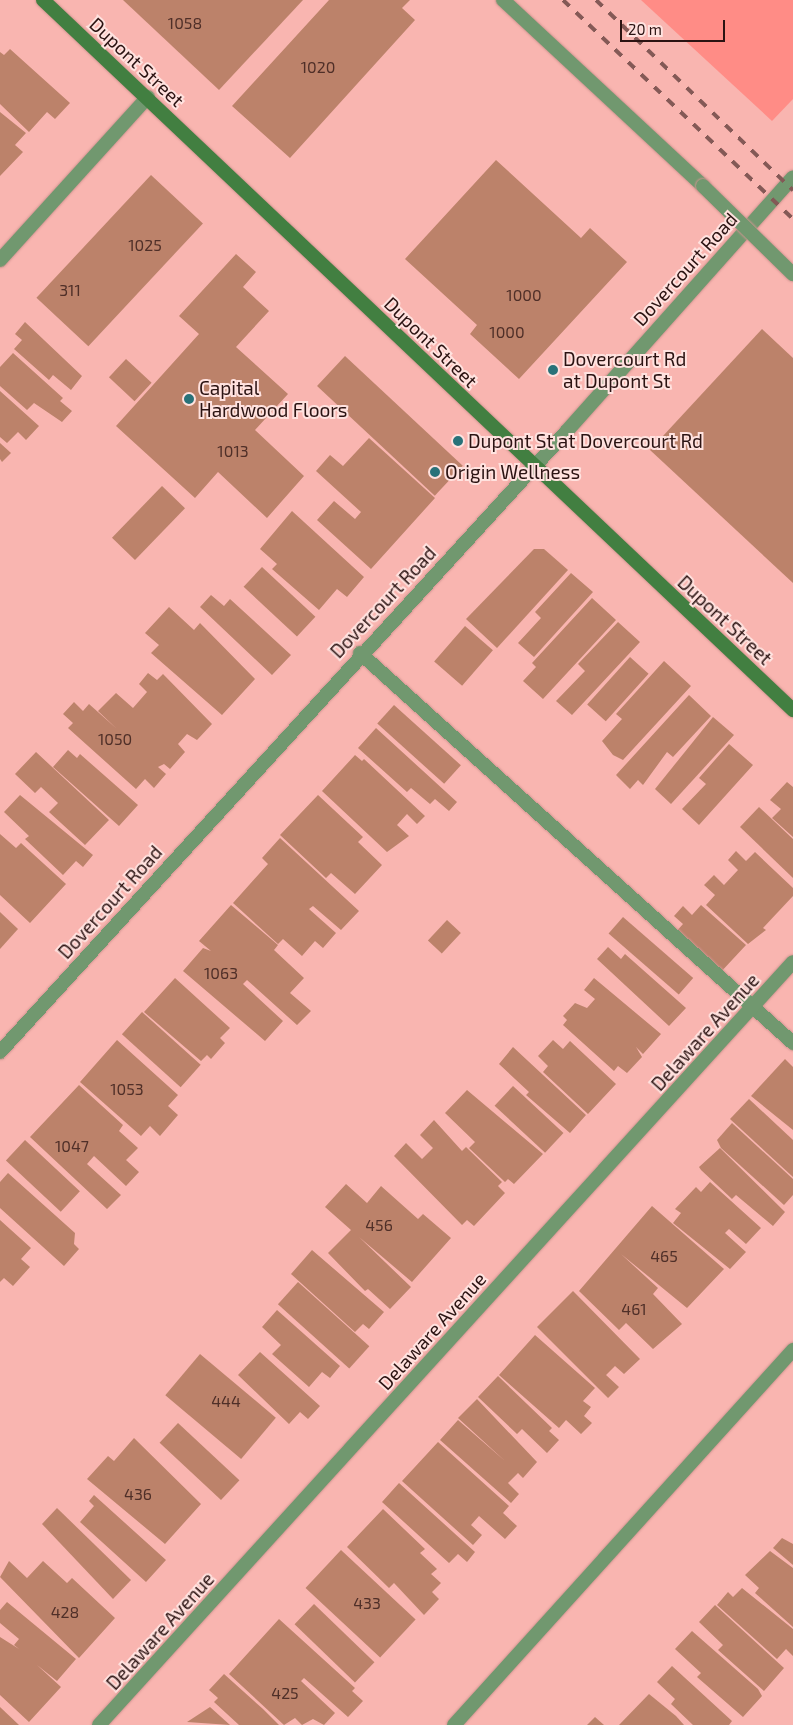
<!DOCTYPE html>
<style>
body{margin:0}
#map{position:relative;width:793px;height:1725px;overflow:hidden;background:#f9b5b0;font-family:"Exo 2",sans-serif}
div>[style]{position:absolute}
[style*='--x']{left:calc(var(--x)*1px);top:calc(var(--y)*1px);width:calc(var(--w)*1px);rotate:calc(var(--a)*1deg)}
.green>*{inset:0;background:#ff8c86}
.building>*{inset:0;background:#bc826a;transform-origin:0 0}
.roads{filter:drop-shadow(0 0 1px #d09590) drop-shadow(0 0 1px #d09590)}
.service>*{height:14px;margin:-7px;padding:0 7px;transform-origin:7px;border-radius:7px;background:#71986f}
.minor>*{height:14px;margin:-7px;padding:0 7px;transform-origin:7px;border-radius:7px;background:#71986f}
.tertiary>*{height:14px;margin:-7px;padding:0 7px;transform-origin:7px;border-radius:7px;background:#71986f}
.secondary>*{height:14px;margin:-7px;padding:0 7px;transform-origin:7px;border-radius:7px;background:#427f41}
.rail>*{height:4px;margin-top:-2px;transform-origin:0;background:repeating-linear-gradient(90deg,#845956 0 9px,transparent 0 18px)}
.bridges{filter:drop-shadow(0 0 1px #d09590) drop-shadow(0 0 1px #d09590)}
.service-bridge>*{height:14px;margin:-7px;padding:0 7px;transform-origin:7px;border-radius:7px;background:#71986f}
.dots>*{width:14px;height:14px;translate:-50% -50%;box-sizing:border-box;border:2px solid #ffe2df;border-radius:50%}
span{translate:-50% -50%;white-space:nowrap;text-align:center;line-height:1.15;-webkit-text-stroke:4px #ffe2df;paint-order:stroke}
.number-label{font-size:16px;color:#4f2f28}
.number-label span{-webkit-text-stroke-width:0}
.street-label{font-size:19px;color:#2b1312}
.poi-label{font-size:19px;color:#2b1312}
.left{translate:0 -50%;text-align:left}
.scale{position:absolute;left:620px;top:20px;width:105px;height:22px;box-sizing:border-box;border:2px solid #2b1312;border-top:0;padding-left:6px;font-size:15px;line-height:18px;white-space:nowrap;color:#2b1312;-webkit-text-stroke:4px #ffe2df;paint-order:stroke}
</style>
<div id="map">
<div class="green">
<div style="clip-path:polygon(641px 0,793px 0,793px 99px,772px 121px)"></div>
</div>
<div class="building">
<div style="clip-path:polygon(123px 0,303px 0,219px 90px)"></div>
<div style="clip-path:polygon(329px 0,410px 0,402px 8px,415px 20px,290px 158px,232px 106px)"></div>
<div style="clip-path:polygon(10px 49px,70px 103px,55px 119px,47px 112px,29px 132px,0 104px,0 52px,4px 55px)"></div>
<div style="clip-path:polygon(0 112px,26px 133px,15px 145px,23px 152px,0 176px)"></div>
<div style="clip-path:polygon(496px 160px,581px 238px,590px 228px,627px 262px,519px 379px,470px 334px,477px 325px,405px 259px)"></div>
<div style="left:151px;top:175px;width:71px;height:168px;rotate:43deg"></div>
<div style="clip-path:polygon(236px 254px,256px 272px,243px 287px,269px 311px,236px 347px,288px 394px,255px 430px,304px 476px,267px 518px,218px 472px,195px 498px,116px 426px,199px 334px,179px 316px)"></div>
<div style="clip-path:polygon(25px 322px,82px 376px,71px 390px,53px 375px,49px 380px,14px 349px,22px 340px,15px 334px)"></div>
<div style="clip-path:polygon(762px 329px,793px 358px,793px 583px,650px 450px)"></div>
<div style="clip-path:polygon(13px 353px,63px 398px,60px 401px,72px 411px,62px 422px,34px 403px,27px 410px,0 386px,0 367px)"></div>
<div style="left:345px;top:356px;width:161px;height:41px;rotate:43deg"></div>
<div style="left:126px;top:359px;width:35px;height:25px;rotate:43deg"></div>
<div style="clip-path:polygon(0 391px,39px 426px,26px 440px,18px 432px,7px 443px,0 437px)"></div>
<div style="clip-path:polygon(369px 438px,435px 498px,371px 569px,317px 520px,334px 501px,355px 519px,361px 512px,316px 471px,330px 455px,343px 466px)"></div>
<div style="clip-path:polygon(0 443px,11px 453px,2px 462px,0 459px)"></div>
<div style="left:162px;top:486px;width:32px;height:72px;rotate:44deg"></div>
<div style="clip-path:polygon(292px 511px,364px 577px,347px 597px,337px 589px,319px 610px,272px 569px,277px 564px,260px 549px)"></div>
<div style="clip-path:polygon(534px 549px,544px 549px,568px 570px,497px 648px,466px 619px)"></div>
<div style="left:262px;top:567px;width:73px;height:27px;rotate:43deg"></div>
<div style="clip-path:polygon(571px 573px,593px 592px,534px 657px,518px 643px,541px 618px,535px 612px)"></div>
<div style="clip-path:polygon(211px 595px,224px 606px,230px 599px,291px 655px,272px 675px,200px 607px)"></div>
<div style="clip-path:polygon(592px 598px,616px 620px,543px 699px,523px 681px,536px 667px,532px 663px)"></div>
<div style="clip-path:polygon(169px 607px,194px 630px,200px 623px,255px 679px,222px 715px,151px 653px,159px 645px,145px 633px)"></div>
<div style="clip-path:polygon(618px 622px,640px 642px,572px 715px,556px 701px,585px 671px,578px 664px)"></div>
<div style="left:465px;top:626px;width:37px;height:47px;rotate:41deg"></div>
<div style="left:630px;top:657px;width:25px;height:64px;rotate:42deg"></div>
<div style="clip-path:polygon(664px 661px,691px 686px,623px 760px,613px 755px,602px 741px,622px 719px,616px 714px)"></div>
<div style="clip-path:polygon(148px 673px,157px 680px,163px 674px,212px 724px,197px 740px,187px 734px,178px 744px,185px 752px,170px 769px,164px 764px,158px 767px,166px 774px,154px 788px,145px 779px,136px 789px,68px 728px,73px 723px,63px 714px,74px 702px,83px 711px,89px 704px,117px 729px,98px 711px,116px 693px,133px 708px,147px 692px,139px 684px)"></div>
<div style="clip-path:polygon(689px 695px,711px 716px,673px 757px,667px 752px,643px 785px,638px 780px,630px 789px,616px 775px)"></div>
<div style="left:394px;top:705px;width:90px;height:25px;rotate:42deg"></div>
<div style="clip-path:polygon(713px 717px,734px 735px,671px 804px,655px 789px)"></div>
<div style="clip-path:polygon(376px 728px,457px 802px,449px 811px,435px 799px,430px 804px,411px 788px,407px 792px,358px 748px)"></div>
<div style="clip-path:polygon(729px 744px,753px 765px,699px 825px,682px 809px,706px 784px,699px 778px)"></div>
<div style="clip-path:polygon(68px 750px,77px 758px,80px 754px,138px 805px,119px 826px,53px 767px)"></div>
<div style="clip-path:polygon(36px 752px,109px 820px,85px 845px,49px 812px,58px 803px,41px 787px,35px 793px,15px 774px)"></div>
<div style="clip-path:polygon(355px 755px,362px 761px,364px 759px,425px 816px,417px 824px,407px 814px,397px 825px,409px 836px,387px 852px,322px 791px)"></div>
<div style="clip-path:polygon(787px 782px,793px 787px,793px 837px,772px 818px,781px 809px,770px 800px)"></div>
<div style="clip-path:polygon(20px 795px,93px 855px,83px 867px,76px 861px,63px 875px,25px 839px,29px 836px,4px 812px)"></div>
<div style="clip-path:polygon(318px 795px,363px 837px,358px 842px,382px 865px,355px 894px,331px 873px,326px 878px,280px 835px)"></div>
<div style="clip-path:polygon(759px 807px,793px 839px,793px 878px,740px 827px)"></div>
<div style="clip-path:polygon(0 834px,16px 848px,21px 843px,66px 884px,30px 923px,0 895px)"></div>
<div style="clip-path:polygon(280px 838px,359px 911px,341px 930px,313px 906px,309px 909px,336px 933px,323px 948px,315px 941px,302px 956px,283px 939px,278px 944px,233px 903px,268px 864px,262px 858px)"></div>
<div style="clip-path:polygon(736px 851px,746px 861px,755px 852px,793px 888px,793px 896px,763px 928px,766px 930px,748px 944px,706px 905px,715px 895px,704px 885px,714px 875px,724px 885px,738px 870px,728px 860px)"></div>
<div style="clip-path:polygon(231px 905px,278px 945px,274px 950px,304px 978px,290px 993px,311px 1011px,297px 1025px,247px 980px,243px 984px,283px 1021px,265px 1041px,183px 971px,203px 948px,211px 951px,199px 941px)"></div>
<div style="clip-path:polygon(701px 905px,746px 945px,719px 974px,675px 933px,683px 924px,674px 916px,683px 906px,692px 915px)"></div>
<div style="clip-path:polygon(0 912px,18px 929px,0 949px)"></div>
<div style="left:623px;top:917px;width:93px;height:22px;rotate:41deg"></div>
<div style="left:447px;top:920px;width:19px;height:28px;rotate:43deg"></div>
<div style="clip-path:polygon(608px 947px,621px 959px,625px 954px,686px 1008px,669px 1026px,597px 959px)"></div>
<div style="clip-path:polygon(175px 978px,230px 1028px,220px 1038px,225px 1043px,211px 1059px,207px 1055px,201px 1061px,144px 1012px)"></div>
<div style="clip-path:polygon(594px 978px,661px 1034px,643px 1054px,636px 1047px,642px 1057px,627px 1073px,618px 1066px,614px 1071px,563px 1025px,567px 1020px,563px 1016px,575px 1003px,587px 1008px,595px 999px,584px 990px)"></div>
<div style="left:142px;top:1012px;width:79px;height:30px;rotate:42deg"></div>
<div style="clip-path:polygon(117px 1040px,178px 1095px,168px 1106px,178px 1115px,160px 1136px,150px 1126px,141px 1136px,80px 1082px)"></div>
<div style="clip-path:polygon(553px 1040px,563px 1049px,570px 1041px,616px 1084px,588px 1114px,543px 1072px,548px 1066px,538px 1056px)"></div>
<div style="clip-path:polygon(513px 1047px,586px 1115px,570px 1133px,526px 1095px,529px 1092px,499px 1064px)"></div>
<div style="clip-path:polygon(785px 1059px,793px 1067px,793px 1130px,751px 1096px)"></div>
<div style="clip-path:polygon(79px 1085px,123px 1125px,119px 1131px,138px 1148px,126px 1160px,139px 1172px,126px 1186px,94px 1156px,87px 1164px,121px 1195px,107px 1209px,30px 1137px)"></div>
<div style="left:513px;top:1086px;width:69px;height:27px;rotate:43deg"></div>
<div style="clip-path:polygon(467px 1090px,543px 1154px,514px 1184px,508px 1179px,505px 1182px,469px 1148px,475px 1142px,445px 1113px)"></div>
<div style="clip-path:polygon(749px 1099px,793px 1140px,793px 1177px,730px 1119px)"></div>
<div style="clip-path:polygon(434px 1120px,462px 1151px,466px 1147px,502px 1182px,498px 1186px,505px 1193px,474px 1226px,467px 1220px,462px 1225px,394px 1156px,406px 1143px,422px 1159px,433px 1148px,420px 1135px)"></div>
<div style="clip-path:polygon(732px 1123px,793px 1179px,793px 1195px,784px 1205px,721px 1148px,717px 1140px)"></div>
<div style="left:25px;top:1140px;width:75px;height:28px;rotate:43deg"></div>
<div style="clip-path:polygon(720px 1148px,785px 1212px,773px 1226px,736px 1195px,732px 1199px,701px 1170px,699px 1167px)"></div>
<div style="clip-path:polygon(8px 1173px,75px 1233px,74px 1244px,79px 1249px,64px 1266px,0 1208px,0 1182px)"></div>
<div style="clip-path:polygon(710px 1182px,761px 1228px,746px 1244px,729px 1229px,725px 1233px,746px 1252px,730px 1269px,673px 1223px,681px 1213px,675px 1209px,696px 1187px,701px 1192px)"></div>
<div style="clip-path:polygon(346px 1184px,367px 1203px,381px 1186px,418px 1219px,423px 1214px,451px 1238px,412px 1282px,359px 1237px,411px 1287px,390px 1309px,368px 1289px,365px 1291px,328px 1253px,351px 1230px,325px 1207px)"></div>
<div style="clip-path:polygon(652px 1206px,724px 1269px,687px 1308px,621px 1254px,658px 1288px,653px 1294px,682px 1324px,653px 1349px,626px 1323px,619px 1330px,579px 1291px)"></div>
<div style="clip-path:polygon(0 1220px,31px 1248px,21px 1259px,30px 1267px,13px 1286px,4px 1278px,0 1282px)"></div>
<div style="clip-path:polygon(312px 1250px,384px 1312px,369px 1329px,363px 1324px,355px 1332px,291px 1274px)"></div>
<div style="left:298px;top:1282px;width:96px;height:30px;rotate:42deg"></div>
<div style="clip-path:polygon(573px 1291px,640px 1359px,624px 1374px,615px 1366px,606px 1375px,619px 1387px,608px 1398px,537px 1327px)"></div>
<div style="clip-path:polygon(277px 1310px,340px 1366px,330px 1378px,322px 1372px,309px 1387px,272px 1354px,281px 1345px,262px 1327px)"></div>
<div style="clip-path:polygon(535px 1335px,595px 1388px,583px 1401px,591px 1407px,584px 1416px,592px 1423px,581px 1434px,566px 1420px,559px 1428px,499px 1375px)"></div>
<div style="clip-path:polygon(260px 1352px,320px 1406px,308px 1419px,300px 1412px,289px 1424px,238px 1375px)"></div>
<div style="left:200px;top:1354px;width:99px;height:54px;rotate:40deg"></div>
<div style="clip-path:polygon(498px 1376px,552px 1428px,549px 1431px,559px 1440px,547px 1453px,522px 1429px,517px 1434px,478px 1397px)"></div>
<div style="clip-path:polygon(477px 1399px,537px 1462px,523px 1478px,518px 1473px,508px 1483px,519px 1494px,511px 1503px,440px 1440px,458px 1420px,505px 1461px,458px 1418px)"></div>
<div style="left:178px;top:1423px;width:84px;height:27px;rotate:43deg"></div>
<div style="clip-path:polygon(134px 1438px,201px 1504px,165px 1544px,87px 1479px,108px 1456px,114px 1461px)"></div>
<div style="clip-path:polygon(438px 1442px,509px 1506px,503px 1513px,517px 1526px,505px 1539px,479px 1516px,471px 1525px,482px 1535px,473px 1545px,402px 1481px)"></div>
<div style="clip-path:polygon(399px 1483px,475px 1552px,467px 1562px,458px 1554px,449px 1563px,382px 1502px)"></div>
<div style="clip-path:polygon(94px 1495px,166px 1560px,146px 1582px,80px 1522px,94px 1506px,89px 1501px)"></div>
<div style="clip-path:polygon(57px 1508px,131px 1580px,113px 1599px,42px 1524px)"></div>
<div style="clip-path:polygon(383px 1509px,425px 1549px,420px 1553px,437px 1569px,431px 1574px,441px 1583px,432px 1592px,439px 1599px,424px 1615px,394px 1583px,389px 1588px,347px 1547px)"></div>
<div style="clip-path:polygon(782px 1538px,793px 1544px,793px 1565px,773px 1548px)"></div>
<div style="left:341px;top:1550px;width:102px;height:52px;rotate:43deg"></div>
<div style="clip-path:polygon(770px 1551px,793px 1568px,793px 1627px,755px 1593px,759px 1588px,745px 1575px)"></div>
<div style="clip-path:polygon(9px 1561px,27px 1578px,43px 1561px,67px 1583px,72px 1578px,115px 1618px,79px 1658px,0 1577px)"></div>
<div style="clip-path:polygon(742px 1588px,793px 1629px,793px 1656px,786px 1649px,777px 1659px,717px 1605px,728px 1592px,733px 1597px)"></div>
<div style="clip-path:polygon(7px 1602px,76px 1659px,57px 1681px,37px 1665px,61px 1687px,29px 1722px,0 1695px,0 1637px,19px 1649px,14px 1645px,19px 1639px,0 1623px,0 1610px)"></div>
<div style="left:314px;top:1604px;width:84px;height:28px;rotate:44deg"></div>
<div style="clip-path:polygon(715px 1605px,784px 1668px,764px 1691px,718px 1650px,723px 1645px,699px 1622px)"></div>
<div style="clip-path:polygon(279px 1619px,355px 1688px,352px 1691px,363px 1701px,348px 1717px,304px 1678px,301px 1681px,335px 1713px,324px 1725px,313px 1719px,302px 1725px,295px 1718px,284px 1725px,229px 1674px)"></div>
<div style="clip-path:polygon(692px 1631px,758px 1689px,762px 1696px,743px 1717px,697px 1677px,701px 1673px,675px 1649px)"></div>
<div style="clip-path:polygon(672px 1666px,732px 1721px,729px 1725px,693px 1725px,671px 1704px,675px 1699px,657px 1682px)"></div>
<div style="clip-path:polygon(224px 1674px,263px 1709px,279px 1725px,239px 1725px,214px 1702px,218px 1698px,209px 1690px)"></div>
<div style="clip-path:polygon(649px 1694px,676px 1716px,684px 1725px,619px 1725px)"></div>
<div style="clip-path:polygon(0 1707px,19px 1725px,0 1725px)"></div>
<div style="clip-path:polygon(210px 1707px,230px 1725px,187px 1722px)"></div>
<div style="clip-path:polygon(595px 1717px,604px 1725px,587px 1725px)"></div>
</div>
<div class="roads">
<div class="service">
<div style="--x:503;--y:0;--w:273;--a:42.9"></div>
<div style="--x:360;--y:653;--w:583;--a:42.01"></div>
<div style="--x:454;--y:1725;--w:506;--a:-47.89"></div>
</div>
<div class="minor">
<div style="--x:0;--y:260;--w:220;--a:-47.8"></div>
<div style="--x:99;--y:1725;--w:1031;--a:-47.71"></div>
</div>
<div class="tertiary">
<div style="--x:0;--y:1052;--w:839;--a:-47.61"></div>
<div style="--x:566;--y:432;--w:341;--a:-48.3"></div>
</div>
<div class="secondary">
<div style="--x:43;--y:0;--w:1033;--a:43.43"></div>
</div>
</div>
<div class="rail">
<div style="--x:563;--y:0;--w:318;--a:43.6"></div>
<div style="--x:596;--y:0;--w:274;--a:44"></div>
</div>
<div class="bridges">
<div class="service-bridge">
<div style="--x:703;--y:186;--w:126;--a:44.4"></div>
</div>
</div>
<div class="dots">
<div style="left:553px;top:370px;background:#297279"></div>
<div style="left:189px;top:399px;background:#297279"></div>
<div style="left:458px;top:441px;background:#297279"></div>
<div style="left:435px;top:472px;background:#297279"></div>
</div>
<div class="number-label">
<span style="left:185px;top:23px">1058</span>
<span style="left:318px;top:67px">1020</span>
<span style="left:145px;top:245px">1025</span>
<span style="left:70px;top:290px">311</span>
<span style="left:524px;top:295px">1000</span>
<span style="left:507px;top:332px">1000</span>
<span style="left:233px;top:451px">1013</span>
<span style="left:115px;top:739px">1050</span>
<span style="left:221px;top:973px">1063</span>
<span style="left:127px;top:1089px">1053</span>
<span style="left:72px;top:1146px">1047</span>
<span style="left:379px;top:1225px">456</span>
<span style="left:664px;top:1256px">465</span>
<span style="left:634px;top:1309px">461</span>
<span style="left:226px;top:1401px">444</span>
<span style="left:138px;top:1494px">436</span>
<span style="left:367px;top:1603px">433</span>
<span style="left:65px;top:1612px">428</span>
<span style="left:285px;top:1693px">425</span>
</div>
<div class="street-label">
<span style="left:137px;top:62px;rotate:43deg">Dupont Street</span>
<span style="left:685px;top:269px;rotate:-48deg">Dovercourt Road</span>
<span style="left:431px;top:342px;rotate:44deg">Dupont Street</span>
<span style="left:383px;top:602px;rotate:-47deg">Dovercourt Road</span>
<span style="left:725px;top:620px;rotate:43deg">Dupont Street</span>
<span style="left:110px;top:902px;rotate:-48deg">Dovercourt Road</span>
<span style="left:705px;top:1032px;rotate:-48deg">Delaware Avenue</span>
<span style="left:432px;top:1331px;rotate:-48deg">Delaware Avenue</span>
<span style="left:160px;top:1631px;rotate:-48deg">Delaware Avenue</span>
</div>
<div class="poi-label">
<span class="left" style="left:563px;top:370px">Dovercourt Rd<br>at Dupont St</span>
<span class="left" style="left:199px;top:399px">Capital<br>Hardwood Floors</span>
<span class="left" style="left:468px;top:441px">Dupont St at Dovercourt Rd</span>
<span class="left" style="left:445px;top:472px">Origin Wellness</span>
</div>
<div class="scale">20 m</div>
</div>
